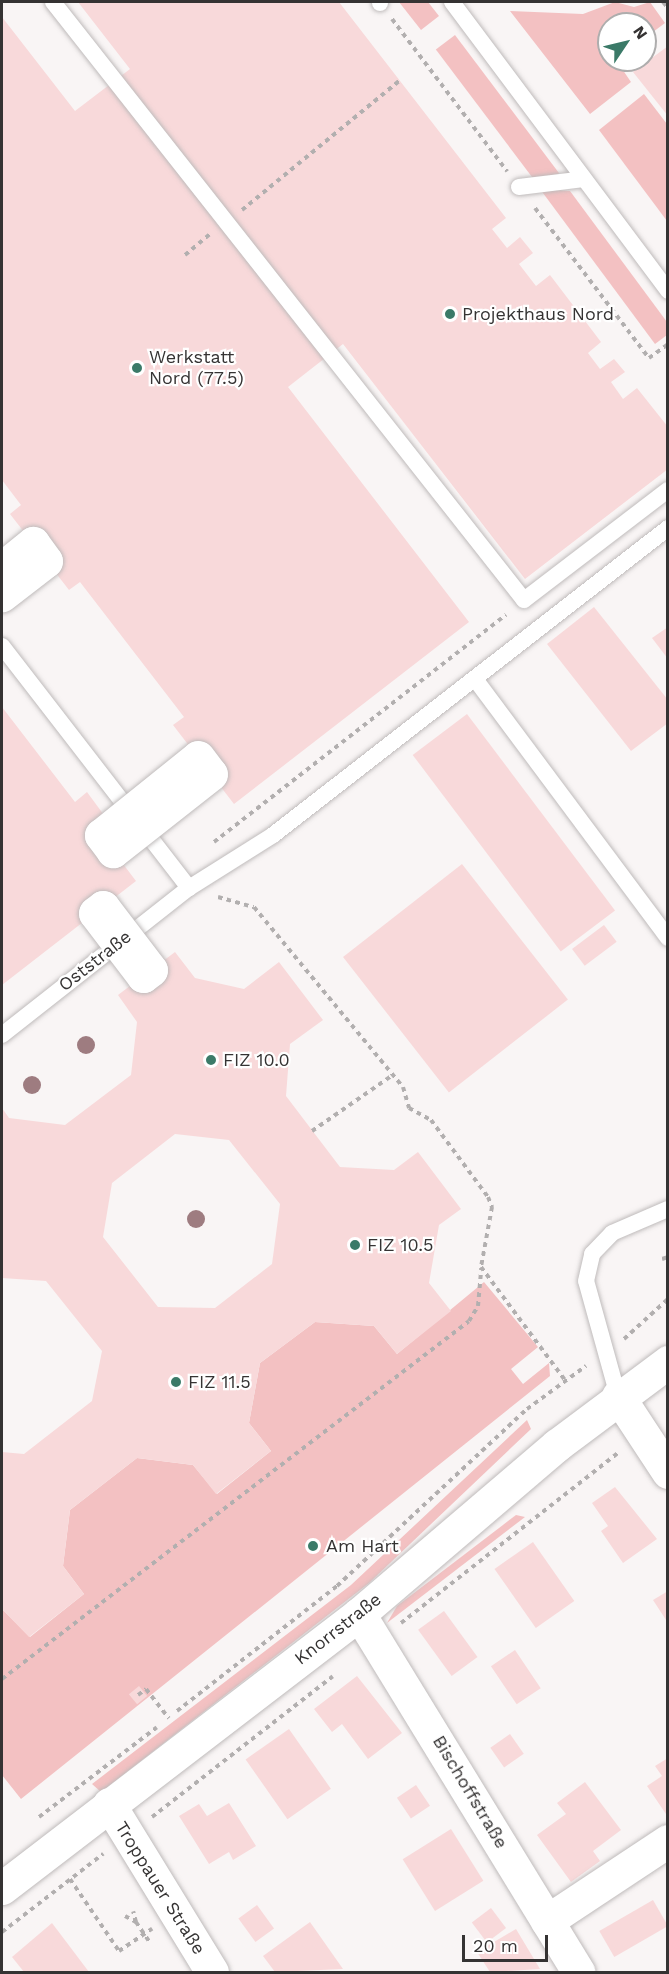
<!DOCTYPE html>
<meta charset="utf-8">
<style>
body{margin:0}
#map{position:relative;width:669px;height:1974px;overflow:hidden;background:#f9f5f5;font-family:"Work Sans",sans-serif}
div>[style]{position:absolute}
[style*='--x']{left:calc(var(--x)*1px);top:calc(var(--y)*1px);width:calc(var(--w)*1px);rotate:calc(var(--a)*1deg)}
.green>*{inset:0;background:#f3c1c2;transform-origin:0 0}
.building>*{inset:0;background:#f8d9da;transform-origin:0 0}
.path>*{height:4px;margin-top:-2px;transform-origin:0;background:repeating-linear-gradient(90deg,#b2afaf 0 4.5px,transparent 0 9px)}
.roads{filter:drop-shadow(0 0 2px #bfbbbb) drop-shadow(0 0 2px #bfbbbb)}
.lane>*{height:16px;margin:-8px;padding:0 8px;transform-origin:8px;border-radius:8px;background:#fff}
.street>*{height:33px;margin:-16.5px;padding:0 16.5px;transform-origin:16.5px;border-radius:16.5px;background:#fff}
.secondary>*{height:33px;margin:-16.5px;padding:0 16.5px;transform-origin:16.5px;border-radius:16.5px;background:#fff}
.bridges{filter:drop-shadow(0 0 2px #bfbbbb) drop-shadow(0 0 2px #bfbbbb)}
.street-bridge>*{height:33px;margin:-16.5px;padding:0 16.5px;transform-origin:16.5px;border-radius:16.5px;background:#fff}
.trees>*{width:18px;height:18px;margin:-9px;border-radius:50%;background:#9e7c80}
.dots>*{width:16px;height:16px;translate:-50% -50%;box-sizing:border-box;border:3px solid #fff;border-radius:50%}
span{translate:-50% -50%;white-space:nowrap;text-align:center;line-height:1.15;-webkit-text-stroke:4.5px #fff;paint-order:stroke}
.poi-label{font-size:18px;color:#353333}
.left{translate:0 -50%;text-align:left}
.street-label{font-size:18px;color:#353333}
.frame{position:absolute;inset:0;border:3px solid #353333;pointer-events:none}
.north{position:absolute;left:597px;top:12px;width:60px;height:60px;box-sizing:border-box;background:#fff;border:2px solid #aeadad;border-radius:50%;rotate:55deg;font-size:16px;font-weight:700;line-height:24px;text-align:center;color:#353333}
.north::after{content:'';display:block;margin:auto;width:21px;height:27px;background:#3b7a68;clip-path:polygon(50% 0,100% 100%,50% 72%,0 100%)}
.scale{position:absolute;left:462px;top:1935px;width:86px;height:27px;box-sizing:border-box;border:3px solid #353333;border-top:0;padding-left:8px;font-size:18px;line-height:21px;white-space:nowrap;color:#353333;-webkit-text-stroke:4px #fff;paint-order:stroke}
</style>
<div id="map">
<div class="green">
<div style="clip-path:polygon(399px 2px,428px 2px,439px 16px,421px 30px)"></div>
<div style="clip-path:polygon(615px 2px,634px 7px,650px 2px,665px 23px,645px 38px,645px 24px,609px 24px,609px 60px,616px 60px,631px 82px,590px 114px,510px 11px,583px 14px)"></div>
<div style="left:455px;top:35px;width:173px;height:24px;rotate:53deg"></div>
<div style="clip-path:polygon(644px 94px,667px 124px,667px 221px,599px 130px)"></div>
<div style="clip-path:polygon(540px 189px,570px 191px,667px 322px,667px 335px,655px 344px)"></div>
<div style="clip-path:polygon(484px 1282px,538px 1347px,511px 1369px,523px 1384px,549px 1363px,550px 1376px,21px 1799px,2px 1775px,2px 1609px,30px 1637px,84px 1594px,63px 1566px,70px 1510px,137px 1458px,193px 1465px,217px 1494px,271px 1451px,249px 1423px,260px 1363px,315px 1322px,374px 1326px,397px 1354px)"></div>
<div style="clip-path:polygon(527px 1420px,531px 1429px,369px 1583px,101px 1792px,92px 1784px,351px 1585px)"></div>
<div style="clip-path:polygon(516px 1515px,525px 1517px,387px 1623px,397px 1606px)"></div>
</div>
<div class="building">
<div style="clip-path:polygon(78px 2px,339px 2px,506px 218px,492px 229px,507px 248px,520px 237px,533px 253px,519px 264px,536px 286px,550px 275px,601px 342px,588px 353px,600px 369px,614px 359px,625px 372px,611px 382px,623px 399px,637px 388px,668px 427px,668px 469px,525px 579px,343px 344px,288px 387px,469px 622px,234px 804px,173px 725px,184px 717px,80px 582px,69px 590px,10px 514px,21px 505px,2px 480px,2px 17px,75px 111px,130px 69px)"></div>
<div style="clip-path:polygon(668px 46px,668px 116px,633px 72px)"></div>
<div style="clip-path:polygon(594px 607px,668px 700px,668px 723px,631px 751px,547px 644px)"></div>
<div style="clip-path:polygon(668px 627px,668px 659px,652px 638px)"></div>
<div style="clip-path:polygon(2px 707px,75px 802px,87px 792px,112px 826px,101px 835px,136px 881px,2px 985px)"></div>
<div style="left:467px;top:714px;width:246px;height:68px;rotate:53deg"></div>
<div style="left:462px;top:864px;width:172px;height:151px;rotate:52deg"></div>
<div style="left:604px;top:925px;width:21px;height:40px;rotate:53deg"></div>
<div style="clip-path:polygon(evenodd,175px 952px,195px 978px,244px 989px,279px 962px,323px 1020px,290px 1044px,286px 1096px,340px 1167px,394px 1170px,418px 1152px,461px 1209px,439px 1225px,429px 1283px,451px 1311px,397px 1354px,374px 1326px,315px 1322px,260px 1363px,249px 1423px,271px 1451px,216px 1494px,193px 1465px,137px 1458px,70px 1510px,63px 1566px,84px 1594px,29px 1637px,2px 1609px,2px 1452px,24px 1454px,92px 1401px,102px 1351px,46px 1281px,2px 1278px,2px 1108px,9px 1118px,65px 1125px,131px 1075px,137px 1022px,118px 995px,175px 952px,175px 1134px,229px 1140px,280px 1204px,272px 1264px,215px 1308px,158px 1307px,103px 1237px,112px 1183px,175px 1134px)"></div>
<div style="clip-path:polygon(615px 1487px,657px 1539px,623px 1563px,601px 1531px,608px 1526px,592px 1503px)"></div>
<div style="left:533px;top:1542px;width:72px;height:47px;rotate:55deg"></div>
<div style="clip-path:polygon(668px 1591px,668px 1623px,653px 1600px)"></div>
<div style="left:444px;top:1611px;width:57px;height:32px;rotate:54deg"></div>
<div style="left:515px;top:1650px;width:46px;height:29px;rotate:56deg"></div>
<div style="clip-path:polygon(357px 1676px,402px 1733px,368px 1759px,342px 1724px,332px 1732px,314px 1709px)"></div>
<div style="left:139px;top:1686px;width:13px;height:13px;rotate:51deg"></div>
<div style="left:289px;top:1729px;width:73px;height:53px;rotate:55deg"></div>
<div style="left:510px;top:1734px;width:24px;height:24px;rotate:55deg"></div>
<div style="clip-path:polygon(668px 1758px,668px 1817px,647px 1786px,662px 1776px,655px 1766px)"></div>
<div style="clip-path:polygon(585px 1782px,621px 1830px,593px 1851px,600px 1861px,571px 1882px,537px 1835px,566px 1814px,557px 1803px)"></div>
<div style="left:416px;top:1785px;width:25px;height:23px;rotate:56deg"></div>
<div style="clip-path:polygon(229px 1803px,256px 1846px,233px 1860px,229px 1852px,209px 1864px,179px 1816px,199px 1804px,207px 1816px)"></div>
<div style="left:451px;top:1829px;width:61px;height:57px;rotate:58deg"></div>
<div style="left:653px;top:1900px;width:30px;height:62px;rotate:60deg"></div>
<div style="left:257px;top:1905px;width:29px;height:23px;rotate:54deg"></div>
<div style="left:491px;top:1908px;width:25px;height:24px;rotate:53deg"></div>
<div style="clip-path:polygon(310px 1922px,343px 1969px,275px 1972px,263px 1956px)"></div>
<div style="clip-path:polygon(52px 1923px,89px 1972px,24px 1972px,12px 1957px)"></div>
<div style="clip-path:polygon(516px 1929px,540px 1969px,490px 1972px,477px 1952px)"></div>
</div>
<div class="path">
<div style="--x:663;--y:2;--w:8;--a:50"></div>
<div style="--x:392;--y:19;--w:191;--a:52.9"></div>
<div style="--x:535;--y:208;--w:188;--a:52.8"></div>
<div style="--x:649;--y:358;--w:24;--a:-36"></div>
<div style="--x:242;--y:210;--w:205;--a:-39.4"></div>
<div style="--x:185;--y:255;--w:33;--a:-40"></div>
<div style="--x:214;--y:842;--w:370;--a:-37.9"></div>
<div style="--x:218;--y:897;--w:37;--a:16"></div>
<div style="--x:254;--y:907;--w:234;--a:50.4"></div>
<div style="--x:403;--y:1087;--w:22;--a:74"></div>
<div style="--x:409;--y:1108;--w:25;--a:29"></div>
<div style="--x:431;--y:1120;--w:96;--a:53.5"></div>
<div style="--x:488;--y:1197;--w:11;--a:68"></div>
<div style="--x:492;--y:1207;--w:61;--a:100.4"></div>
<div style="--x:481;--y:1267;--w:141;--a:53.4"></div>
<div style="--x:312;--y:1131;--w:98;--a:-34.7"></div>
<div style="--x:662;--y:1259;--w:6;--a:-18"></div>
<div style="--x:624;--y:1339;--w:59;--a:-42.3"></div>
<div style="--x:401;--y:1623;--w:277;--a:-38.1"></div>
<div style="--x:2;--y:1679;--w:588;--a:-37.47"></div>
<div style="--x:469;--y:1321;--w:17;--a:-59"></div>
<div style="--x:478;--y:1306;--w:38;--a:-85"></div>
<div style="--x:138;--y:1695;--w:10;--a:-37"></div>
<div style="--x:146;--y:1689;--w:37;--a:52"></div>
<div style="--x:177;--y:1711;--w:203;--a:-38"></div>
<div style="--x:337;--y:1586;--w:260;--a:-43"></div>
<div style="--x:527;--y:1409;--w:73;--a:-36.1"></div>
<div style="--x:39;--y:1817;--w:148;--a:-37.3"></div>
<div style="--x:152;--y:1817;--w:229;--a:-37.9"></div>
<div style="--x:70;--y:1879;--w:87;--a:55.8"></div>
<div style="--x:119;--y:1951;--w:40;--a:-34"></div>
<div style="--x:125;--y:1916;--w:13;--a:29"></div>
<div style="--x:136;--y:1922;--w:11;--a:-105"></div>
<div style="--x:136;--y:1922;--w:25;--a:56"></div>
<div style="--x:2;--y:1932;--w:128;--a:-37.7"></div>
</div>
<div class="roads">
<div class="lane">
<div style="--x:53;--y:2;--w:761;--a:51.78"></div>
<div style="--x:524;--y:600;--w:181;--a:-37.4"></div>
<div style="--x:452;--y:2;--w:361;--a:53.2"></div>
<div style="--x:380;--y:3;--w:1;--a:-90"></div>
<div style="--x:519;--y:187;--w:65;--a:-7"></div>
<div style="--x:2;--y:646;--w:306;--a:52.3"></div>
<div style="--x:475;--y:679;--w:323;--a:53.3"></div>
<div style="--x:2;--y:1035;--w:238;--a:-38.2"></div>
<div style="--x:189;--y:888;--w:99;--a:-32.2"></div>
<div style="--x:273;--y:835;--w:500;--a:-37.85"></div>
<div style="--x:618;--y:1396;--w:119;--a:-105.5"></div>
<div style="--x:586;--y:1281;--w:28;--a:-77"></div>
<div style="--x:592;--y:1254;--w:29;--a:-46"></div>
<div style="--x:612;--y:1233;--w:61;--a:-23.2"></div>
</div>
<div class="street">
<div style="--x:2;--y:568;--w:40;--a:-39"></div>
<div style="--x:33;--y:543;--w:22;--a:54"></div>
<div style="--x:46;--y:561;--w:56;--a:142.3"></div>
<div style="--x:618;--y:1396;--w:91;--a:56.7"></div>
<div style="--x:359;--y:1614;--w:420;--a:58.5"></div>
<div style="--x:109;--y:1804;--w:197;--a:58.5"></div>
<div style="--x:547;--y:1921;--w:145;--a:-33.5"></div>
</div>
<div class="secondary">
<div style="--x:2;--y:1888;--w:450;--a:-37.5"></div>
<div style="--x:359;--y:1614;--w:260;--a:-40.5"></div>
<div style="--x:557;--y:1445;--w:139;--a:-36.8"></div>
</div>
</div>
<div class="bridges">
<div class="street-bridge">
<div style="--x:198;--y:757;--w:21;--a:53"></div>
<div style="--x:211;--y:774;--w:125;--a:141.8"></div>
<div style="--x:113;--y:851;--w:20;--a:-127"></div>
<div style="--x:101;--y:835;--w:124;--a:-38.8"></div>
<div style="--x:103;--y:907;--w:79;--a:52.7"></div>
<div style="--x:151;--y:970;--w:10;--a:143"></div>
<div style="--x:143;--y:976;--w:79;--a:-127.3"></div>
<div style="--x:95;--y:913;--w:10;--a:-37"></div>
</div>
</div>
<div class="trees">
<div style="left:86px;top:1045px"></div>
<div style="left:32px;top:1085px"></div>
<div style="left:196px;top:1219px"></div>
</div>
<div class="dots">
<div style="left:450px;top:314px;background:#3b7a68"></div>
<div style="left:137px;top:368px;background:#3b7a68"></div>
<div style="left:211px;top:1060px;background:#3b7a68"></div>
<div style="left:355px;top:1245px;background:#3b7a68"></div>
<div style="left:176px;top:1382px;background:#3b7a68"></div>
<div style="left:313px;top:1546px;background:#3b7a68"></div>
</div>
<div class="poi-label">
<span class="left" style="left:462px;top:314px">Projekthaus Nord</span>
<span class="left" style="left:149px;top:368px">Werkstatt<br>Nord (77.5)</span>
<span class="left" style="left:223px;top:1060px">FIZ 10.0</span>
<span class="left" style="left:367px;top:1245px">FIZ 10.5</span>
<span class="left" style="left:188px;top:1382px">FIZ 11.5</span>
<span class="left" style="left:326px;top:1546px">Am Hart</span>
</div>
<div class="street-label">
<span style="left:95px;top:961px;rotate:-38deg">Oststraße</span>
<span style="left:338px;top:1629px;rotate:-38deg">Knorrstraße</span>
<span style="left:470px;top:1792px;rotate:59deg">Bischoffstraße</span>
<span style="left:160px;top:1888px;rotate:58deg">Troppauer Straße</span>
</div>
<div class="frame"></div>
<div class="north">N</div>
<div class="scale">20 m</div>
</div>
